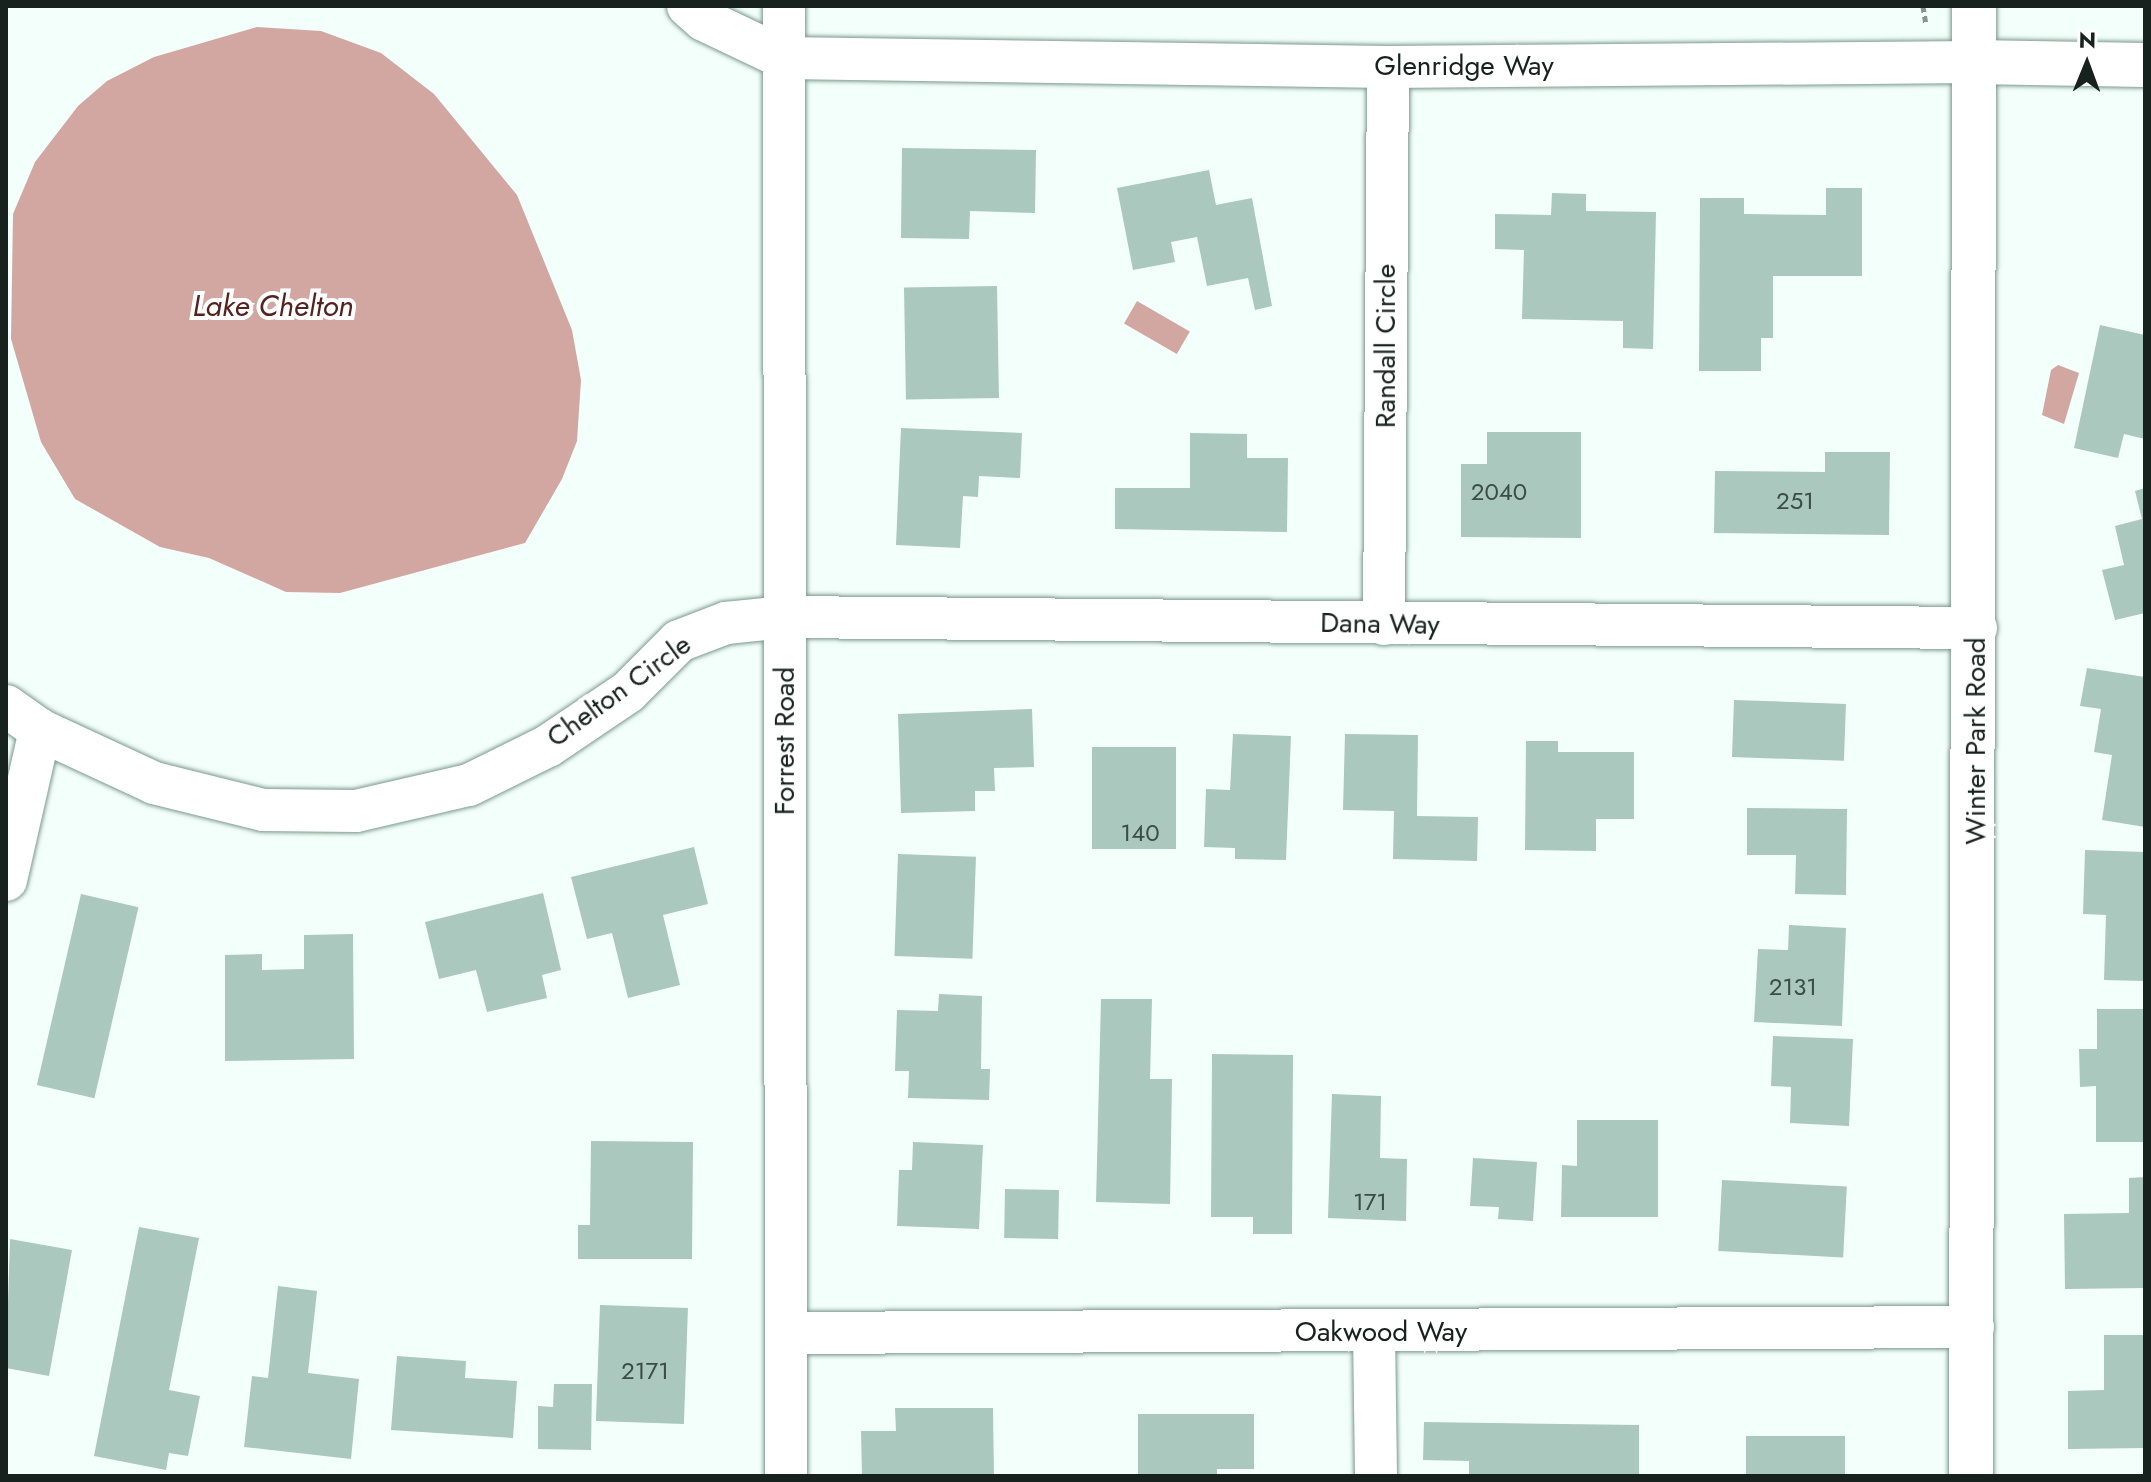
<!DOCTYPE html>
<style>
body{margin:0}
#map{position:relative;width:2151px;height:1482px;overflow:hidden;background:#f3fffa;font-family:Jost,sans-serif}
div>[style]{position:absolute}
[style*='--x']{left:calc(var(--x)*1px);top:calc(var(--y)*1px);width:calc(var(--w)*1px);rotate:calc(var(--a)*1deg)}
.water>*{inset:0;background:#d2a7a2;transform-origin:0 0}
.building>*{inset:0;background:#aac8bd;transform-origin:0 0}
.path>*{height:5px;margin-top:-2.5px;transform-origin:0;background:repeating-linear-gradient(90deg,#88948f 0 6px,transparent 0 10px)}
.roads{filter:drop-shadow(0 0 2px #7c998f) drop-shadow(0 0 2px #7c998f)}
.minor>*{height:42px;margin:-21px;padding:0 21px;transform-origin:21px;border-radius:21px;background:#fff}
.tertiary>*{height:44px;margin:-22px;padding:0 22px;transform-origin:22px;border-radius:22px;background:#fff}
span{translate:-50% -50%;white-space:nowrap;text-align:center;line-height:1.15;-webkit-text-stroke:8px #fff;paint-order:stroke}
.number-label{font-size:24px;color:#3c4c46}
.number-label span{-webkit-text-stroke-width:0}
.street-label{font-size:28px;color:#17221e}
.water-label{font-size:30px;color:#57211e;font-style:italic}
.frame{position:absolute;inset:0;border:8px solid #17221e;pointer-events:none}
.north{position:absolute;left:2047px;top:24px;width:80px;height:80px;-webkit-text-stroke:6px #fff;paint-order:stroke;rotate:1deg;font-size:22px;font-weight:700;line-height:32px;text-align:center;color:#17221e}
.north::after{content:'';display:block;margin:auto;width:28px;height:36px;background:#17221e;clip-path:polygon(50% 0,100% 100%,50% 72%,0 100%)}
</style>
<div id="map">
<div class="water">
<div style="clip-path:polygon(257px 27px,321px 31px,381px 53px,434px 94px,517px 195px,572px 330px,581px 380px,577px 441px,562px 479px,525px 543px,340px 593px,286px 592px,209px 558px,160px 547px,75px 499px,41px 442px,11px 339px,13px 214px,35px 162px,78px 106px,107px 81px,154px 57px)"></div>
<div style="left:1137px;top:301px;width:61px;height:26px;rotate:30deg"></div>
<div style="clip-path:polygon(2058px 365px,2079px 373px,2064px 424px,2042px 415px,2051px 370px)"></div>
</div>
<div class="building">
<div style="clip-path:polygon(902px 148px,1036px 150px,1035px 213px,970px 211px,969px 239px,901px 238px)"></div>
<div style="clip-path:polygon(1209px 170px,1216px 205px,1252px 198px,1272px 306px,1255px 310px,1248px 278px,1207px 286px,1197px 237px,1171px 242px,1175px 262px,1133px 270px,1117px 188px)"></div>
<div style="clip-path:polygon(1826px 188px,1862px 188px,1862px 276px,1773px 276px,1773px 338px,1761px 338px,1761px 371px,1699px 371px,1700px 198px,1744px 198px,1744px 214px,1826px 215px)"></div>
<div style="clip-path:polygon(1552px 193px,1586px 194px,1586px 211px,1656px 212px,1653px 349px,1623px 348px,1623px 321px,1522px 319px,1524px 250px,1495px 249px,1495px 214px,1551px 215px)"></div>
<div style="left:997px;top:286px;width:112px;height:93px;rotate:89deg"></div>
<div style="clip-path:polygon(2100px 325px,2145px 335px,2145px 439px,2124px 434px,2118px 458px,2074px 448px)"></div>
<div style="clip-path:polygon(901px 428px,1022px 433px,1020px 478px,979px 476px,978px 497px,963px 496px,960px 548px,896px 545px)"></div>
<div style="clip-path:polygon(1487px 432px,1581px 432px,1581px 538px,1461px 537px,1461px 464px,1487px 464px)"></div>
<div style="clip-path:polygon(1190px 433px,1247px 434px,1247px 458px,1288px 458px,1287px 532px,1115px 529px,1115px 488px,1190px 488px)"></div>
<div style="clip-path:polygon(1825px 452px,1890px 452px,1889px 535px,1714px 533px,1715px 471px,1825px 472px)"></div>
<div style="clip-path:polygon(2145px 488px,2145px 613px,2115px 620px,2102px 570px,2124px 565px,2115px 526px,2142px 519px,2135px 491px)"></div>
<div style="clip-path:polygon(2087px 668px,2145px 677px,2145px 827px,2102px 820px,2112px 755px,2094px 752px,2101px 709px,2080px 706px)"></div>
<div style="left:1734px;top:700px;width:112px;height:57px;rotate:2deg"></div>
<div style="clip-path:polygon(1032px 709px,1034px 767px,994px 768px,995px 791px,975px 791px,975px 811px,901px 813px,898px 714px)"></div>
<div style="clip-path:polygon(1233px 734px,1291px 736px,1286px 860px,1235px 859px,1235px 848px,1204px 847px,1206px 789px,1230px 790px)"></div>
<div style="clip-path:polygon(1345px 734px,1418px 735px,1417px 816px,1478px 817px,1477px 861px,1393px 859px,1394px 811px,1343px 810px)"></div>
<div style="clip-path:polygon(1526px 741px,1558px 741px,1558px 752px,1634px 752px,1634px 819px,1596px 819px,1596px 851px,1525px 850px)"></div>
<div style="left:1092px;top:747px;width:84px;height:102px"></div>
<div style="clip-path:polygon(1747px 808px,1847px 809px,1846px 895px,1795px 894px,1796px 855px,1747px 855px)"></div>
<div style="clip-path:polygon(694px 847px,708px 904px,663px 915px,680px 985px,628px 998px,612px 933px,587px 939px,571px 877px)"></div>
<div style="clip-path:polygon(2085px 850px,2145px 852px,2145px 981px,2104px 980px,2106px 915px,2083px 914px)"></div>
<div style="left:898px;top:854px;width:78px;height:102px;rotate:2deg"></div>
<div style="clip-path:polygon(543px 893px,561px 970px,542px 975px,547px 998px,487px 1012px,476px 970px,439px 979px,425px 922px)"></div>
<div style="left:81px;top:894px;width:59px;height:196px;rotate:13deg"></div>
<div style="clip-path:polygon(1789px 925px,1846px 928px,1842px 1026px,1754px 1022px,1758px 949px,1788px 950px)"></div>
<div style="clip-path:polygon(353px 934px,354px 1059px,225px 1061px,225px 955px,262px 954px,262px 970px,304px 969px,304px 935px)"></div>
<div style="clip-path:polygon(939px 994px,982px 996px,981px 1069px,990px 1069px,989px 1100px,908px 1098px,909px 1071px,895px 1071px,897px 1010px,938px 1011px)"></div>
<div style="clip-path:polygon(1101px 999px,1152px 999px,1150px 1079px,1172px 1079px,1170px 1204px,1096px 1202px)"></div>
<div style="clip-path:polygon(2097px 1009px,2145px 1009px,2145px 1142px,2096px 1142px,2096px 1086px,2080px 1087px,2079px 1049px,2097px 1049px)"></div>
<div style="clip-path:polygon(1773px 1036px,1853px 1039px,1849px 1126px,1790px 1123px,1791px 1087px,1771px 1086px)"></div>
<div style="clip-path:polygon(1212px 1054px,1293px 1055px,1292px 1234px,1253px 1234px,1253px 1217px,1211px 1217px)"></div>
<div style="clip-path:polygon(1332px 1094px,1381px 1096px,1380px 1158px,1407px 1159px,1406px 1221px,1328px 1218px)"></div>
<div style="clip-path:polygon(1577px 1120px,1658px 1120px,1658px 1217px,1561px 1217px,1562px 1165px,1577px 1166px)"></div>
<div style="clip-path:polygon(591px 1141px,693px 1142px,692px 1259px,578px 1259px,578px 1225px,590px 1225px)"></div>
<div style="clip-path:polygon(913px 1142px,983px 1145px,979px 1229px,897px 1226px,899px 1170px,912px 1170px)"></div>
<div style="clip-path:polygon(1473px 1158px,1537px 1162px,1533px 1221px,1498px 1219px,1499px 1207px,1470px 1206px)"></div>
<div style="clip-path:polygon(2145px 1177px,2145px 1288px,2065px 1289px,2064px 1214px,2129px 1213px,2129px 1178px)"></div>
<div style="left:1722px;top:1180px;width:125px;height:71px;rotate:3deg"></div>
<div style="left:1005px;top:1189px;width:54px;height:49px;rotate:1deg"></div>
<div style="clip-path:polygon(139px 1227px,199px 1238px,169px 1390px,200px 1396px,188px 1456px,169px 1453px,166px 1470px,94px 1456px)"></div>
<div style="clip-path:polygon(10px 1239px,72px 1250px,49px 1376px,6px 1368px)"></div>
<div style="clip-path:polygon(278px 1286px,317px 1291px,308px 1373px,359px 1379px,351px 1459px,244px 1447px,252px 1376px,268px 1378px)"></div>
<div style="left:600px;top:1305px;width:88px;height:116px;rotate:2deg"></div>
<div style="clip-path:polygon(2104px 1335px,2145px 1335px,2145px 1448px,2068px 1449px,2068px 1391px,2104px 1390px)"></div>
<div style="clip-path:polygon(397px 1356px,466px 1361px,465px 1378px,517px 1381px,513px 1438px,391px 1430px)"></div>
<div style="clip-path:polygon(554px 1384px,592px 1384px,591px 1450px,538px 1449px,538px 1406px,553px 1407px)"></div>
<div style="clip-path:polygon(895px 1408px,993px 1408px,994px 1476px,862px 1476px,861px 1431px,896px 1431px)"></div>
<div style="clip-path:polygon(1138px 1414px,1254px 1414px,1254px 1469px,1217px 1469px,1217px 1476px,1138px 1476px)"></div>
<div style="clip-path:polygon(1424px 1422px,1639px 1425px,1639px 1476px,1469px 1476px,1469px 1461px,1423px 1460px)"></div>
<div style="left:1746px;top:1436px;width:99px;height:40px"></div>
</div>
<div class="path">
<div style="--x:1923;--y:6;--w:18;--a:81"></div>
</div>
<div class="roads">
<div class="minor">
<div style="--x:688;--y:6;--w:21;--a:41"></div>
<div style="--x:704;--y:20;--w:89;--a:25.4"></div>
<div style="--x:784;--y:58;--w:604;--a:0.85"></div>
<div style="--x:1388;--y:67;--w:586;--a:-0.49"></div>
<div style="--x:784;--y:6;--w:1470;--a:89.92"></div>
<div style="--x:1384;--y:624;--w:557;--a:-89.59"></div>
<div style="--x:6;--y:706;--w:42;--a:35.2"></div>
<div style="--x:40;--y:730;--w:126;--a:24.9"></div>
<div style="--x:154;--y:783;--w:112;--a:13.9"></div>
<div style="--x:263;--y:810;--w:93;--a:0.6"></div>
<div style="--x:356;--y:811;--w:116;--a:-13"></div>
<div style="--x:469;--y:785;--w:88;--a:-26.3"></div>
<div style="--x:548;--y:746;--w:97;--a:-34"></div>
<div style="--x:628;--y:692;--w:72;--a:-45"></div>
<div style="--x:679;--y:641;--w:50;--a:-21"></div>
<div style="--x:726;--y:623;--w:58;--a:-5.9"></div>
<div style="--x:784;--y:617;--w:1192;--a:0.53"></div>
<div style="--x:6;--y:880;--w:154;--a:-77.2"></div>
<div style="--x:1374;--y:1332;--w:144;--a:89.2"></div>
<div style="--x:788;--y:1333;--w:1185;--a:-0.29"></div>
</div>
<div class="tertiary">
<div style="--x:1974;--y:62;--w:171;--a:1"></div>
<div style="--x:1971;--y:1476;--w:1470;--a:-89.88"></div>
</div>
</div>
<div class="number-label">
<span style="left:1499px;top:492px">2040</span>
<span style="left:1795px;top:501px">251</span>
<span style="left:1140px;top:833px">140</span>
<span style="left:1793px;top:987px">2131</span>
<span style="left:1370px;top:1202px">171</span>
<span style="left:645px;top:1371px">2171</span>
</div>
<div class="street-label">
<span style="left:1464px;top:66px">Glenridge Way</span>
<span style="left:1386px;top:346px;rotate:-90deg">Randall Circle</span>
<span style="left:1380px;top:624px;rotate:1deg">Dana Way</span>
<span style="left:619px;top:691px;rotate:-36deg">Chelton Circle</span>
<span style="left:785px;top:741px;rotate:-90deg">Forrest Road</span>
<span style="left:1976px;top:741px;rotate:-90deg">Winter Park Road</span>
<span style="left:1381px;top:1332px">Oakwood Way</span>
</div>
<div class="water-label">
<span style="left:273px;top:306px">Lake Chelton</span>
</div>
<div class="frame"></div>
<div class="north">N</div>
</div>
